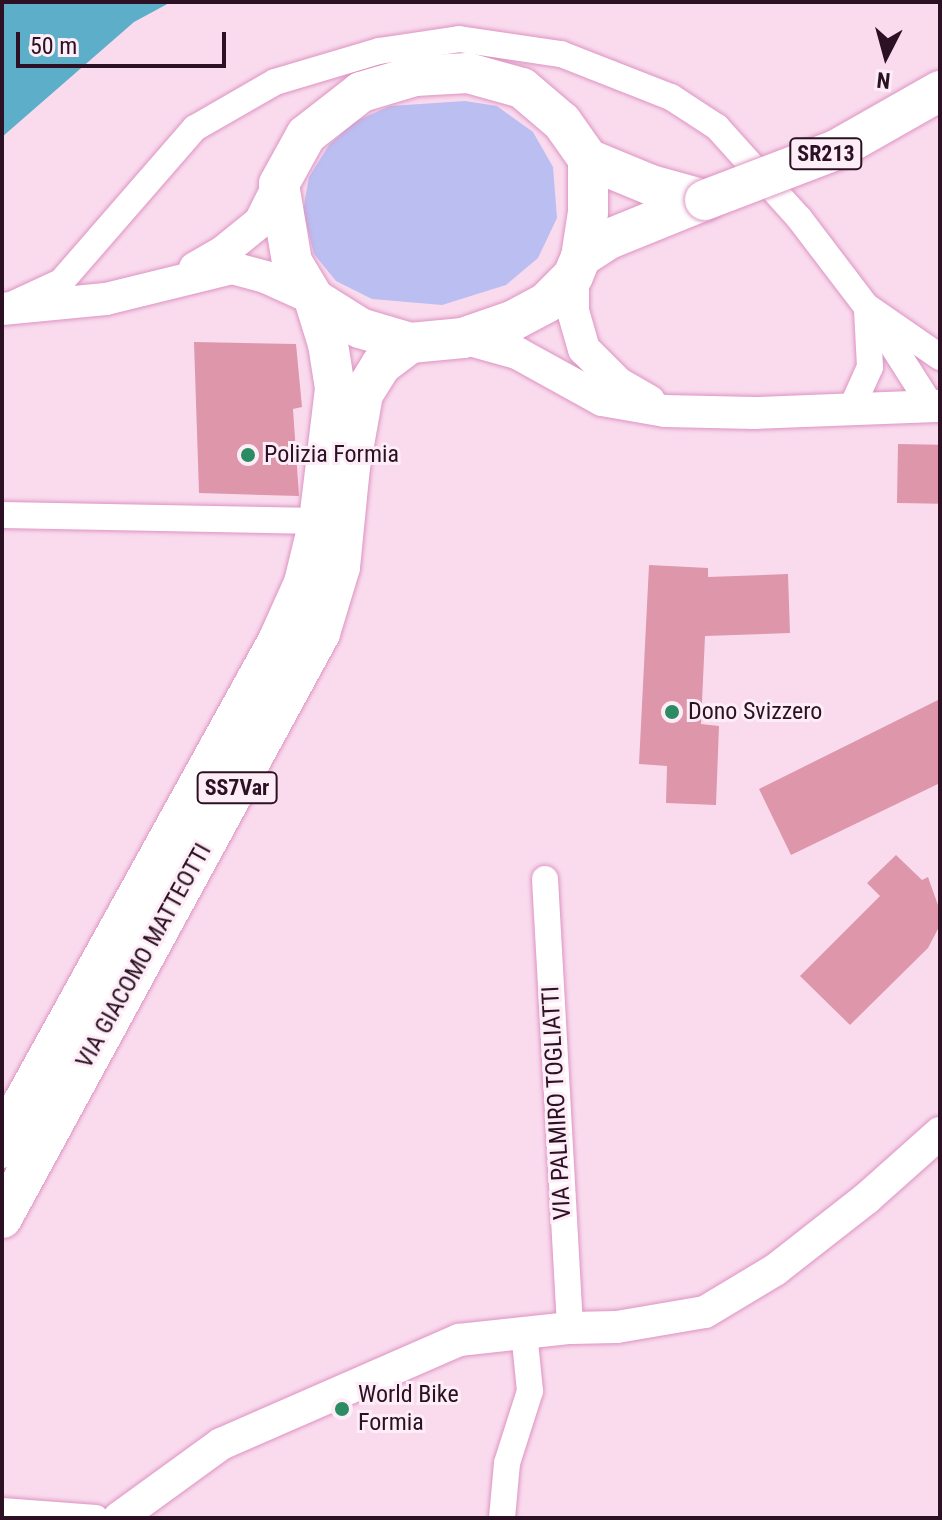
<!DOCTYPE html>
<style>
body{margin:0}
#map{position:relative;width:942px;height:1520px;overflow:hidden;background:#fadbee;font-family:"Roboto Condensed",sans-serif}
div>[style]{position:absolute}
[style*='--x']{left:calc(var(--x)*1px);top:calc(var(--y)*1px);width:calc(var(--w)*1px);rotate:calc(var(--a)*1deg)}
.green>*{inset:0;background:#bbbef1}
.water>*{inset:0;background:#5caec9}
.building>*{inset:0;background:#de96aa;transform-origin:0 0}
.roads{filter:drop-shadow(0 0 2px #dd94c2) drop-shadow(0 0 2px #dd94c2)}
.minor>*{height:26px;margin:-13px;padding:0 13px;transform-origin:13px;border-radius:13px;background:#fff}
.tertiary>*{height:32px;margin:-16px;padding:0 16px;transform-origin:16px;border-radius:16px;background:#fff}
.primary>*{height:40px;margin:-20px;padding:0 20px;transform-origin:20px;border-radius:20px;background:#fff}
.bridges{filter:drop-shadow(0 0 2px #dd94c2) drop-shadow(0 0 2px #dd94c2)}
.primary-bridge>*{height:40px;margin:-20px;padding:0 20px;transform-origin:20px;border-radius:20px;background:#fff}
.dots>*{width:22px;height:22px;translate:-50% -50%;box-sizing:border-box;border:4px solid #fdedf7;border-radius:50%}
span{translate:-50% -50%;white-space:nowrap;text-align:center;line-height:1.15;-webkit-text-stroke:6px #fdedf7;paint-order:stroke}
.shield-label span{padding:2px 6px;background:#fdedf7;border:2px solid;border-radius:6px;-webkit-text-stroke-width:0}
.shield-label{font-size:22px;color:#2c1023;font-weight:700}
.poi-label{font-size:24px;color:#2c1023}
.left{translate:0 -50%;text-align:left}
.street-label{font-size:24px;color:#2c1023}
.frame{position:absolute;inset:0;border:4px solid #2c1023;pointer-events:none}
.north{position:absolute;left:846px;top:16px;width:80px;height:80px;-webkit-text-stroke:6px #fdedf7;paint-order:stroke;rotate:186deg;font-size:22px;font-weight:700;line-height:32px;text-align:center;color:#2c1023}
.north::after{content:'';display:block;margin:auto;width:28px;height:36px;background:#2c1023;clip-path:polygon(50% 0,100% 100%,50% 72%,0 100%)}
.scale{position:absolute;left:16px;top:32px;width:210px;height:36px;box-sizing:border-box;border:4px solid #2c1023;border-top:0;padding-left:10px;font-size:24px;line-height:28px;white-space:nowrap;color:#2c1023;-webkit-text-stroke:6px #fdedf7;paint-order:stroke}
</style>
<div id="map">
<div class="green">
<div style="clip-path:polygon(465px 101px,497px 106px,533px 132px,553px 167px,557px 218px,538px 258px,506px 285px,442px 305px,372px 299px,336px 281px,314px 254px,303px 211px,309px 177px,329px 145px,356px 121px,390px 106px)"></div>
</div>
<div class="water">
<div style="clip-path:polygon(2px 2px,171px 2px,134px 22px,2px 137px)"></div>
</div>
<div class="building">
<div style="clip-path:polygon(194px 342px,296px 344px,302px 407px,293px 409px,299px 496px,199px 493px)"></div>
<div style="left:898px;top:444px;width:42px;height:59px;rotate:1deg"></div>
<div style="clip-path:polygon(649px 565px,708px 568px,708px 577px,788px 574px,790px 633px,705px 636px,701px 724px,719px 726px,716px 805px,666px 803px,667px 766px,639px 764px)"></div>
<div style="clip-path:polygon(940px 699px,940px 783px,791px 855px,759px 789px)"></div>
<div style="clip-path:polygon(896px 855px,922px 880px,928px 877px,939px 908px,938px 929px,928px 948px,850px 1025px,800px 976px,880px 896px,867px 883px)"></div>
</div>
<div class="roads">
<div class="minor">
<div style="--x:13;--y:304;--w:53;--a:-24.6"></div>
<div style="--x:61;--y:282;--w:204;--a:-49"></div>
<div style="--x:195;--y:128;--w:92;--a:-29.9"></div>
<div style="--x:275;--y:82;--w:109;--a:-16.6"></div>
<div style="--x:379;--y:51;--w:81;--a:-8.5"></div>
<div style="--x:459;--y:39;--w:103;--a:8.4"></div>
<div style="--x:561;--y:54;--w:118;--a:21.4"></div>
<div style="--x:671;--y:97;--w:55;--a:33.1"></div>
<div style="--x:717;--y:127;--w:122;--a:48"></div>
<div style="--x:799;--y:218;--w:111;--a:52.7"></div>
<div style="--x:866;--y:306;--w:90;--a:34.6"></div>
<div style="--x:873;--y:315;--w:108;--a:57.5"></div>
<div style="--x:851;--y:409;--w:46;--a:-65.7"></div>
<div style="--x:870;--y:367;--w:58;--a:-93"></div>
<div style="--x:2;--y:515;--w:317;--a:1.1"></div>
<div style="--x:545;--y:879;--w:450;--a:86.8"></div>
<div style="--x:2;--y:1511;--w:94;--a:4.3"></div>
<div style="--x:502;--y:1518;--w:55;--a:-84.8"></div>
<div style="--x:507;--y:1463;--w:76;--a:-72.3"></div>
<div style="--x:530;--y:1391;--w:59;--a:-95.8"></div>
</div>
<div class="tertiary">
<div style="--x:195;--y:268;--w:32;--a:-30"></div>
<div style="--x:223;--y:252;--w:48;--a:-39"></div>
<div style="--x:260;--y:222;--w:42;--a:-63.4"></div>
<div style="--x:573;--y:276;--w:35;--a:90"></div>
<div style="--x:573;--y:311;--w:40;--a:74"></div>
<div style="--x:584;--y:349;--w:48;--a:45"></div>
<div style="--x:618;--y:383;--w:36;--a:30"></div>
<div style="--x:2;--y:309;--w:104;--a:-5.5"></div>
<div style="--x:106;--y:299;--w:130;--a:-13.8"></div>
<div style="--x:232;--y:268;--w:34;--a:15"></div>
<div style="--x:265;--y:277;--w:54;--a:24.2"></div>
<div style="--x:463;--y:338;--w:56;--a:15.5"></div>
<div style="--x:517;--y:353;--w:97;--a:28.9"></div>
<div style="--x:602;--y:400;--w:64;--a:9.9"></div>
<div style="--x:665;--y:411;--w:90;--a:1.3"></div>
<div style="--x:755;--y:413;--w:185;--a:-2.2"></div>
<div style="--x:119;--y:1518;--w:126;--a:-36"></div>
<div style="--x:221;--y:1444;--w:260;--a:-23.6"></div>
<div style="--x:459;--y:1340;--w:112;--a:-6.2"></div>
<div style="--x:570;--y:1328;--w:47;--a:-1.2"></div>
<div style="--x:617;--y:1327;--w:89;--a:-9.7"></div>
<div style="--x:705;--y:1312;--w:82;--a:-31"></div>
<div style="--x:775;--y:1270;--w:117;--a:-38"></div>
<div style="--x:867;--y:1198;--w:98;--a:-41.7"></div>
</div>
<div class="primary">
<div style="--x:468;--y:73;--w:56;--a:15.5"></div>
<div style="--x:522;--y:88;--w:52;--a:40.4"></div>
<div style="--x:562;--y:122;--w:45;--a:54.9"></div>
<div style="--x:588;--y:159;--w:53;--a:90"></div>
<div style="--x:588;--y:212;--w:46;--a:98.8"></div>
<div style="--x:581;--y:257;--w:21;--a:113"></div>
<div style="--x:573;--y:276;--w:38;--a:135"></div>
<div style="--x:546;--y:303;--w:38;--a:152"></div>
<div style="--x:512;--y:321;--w:52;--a:160.9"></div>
<div style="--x:463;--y:338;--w:53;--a:174.6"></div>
<div style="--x:410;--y:343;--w:52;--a:-163.3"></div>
<div style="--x:360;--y:328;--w:54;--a:-147.8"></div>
<div style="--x:314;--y:299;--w:43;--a:-120.7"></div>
<div style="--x:292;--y:262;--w:79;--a:-99.5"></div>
<div style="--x:279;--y:184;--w:56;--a:-61.1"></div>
<div style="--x:306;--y:135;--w:70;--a:-38"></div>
<div style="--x:361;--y:92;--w:56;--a:-16.5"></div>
<div style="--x:415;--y:76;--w:53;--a:-3.2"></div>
<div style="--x:588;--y:159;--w:68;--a:22.4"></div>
<div style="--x:651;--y:185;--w:56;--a:15.5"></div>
<div style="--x:581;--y:257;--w:33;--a:-33"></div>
<div style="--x:609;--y:239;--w:104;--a:-22.1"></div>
<div style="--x:2;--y:1148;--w:50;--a:-65"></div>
<div style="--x:23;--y:1103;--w:528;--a:-61.1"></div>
<div style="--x:278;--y:641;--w:64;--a:-65.9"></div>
<div style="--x:304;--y:583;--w:64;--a:-76.4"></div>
<div style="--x:319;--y:521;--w:134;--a:-83.1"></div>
<div style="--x:335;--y:388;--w:45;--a:-99"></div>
<div style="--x:328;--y:344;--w:47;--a:-107.3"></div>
<div style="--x:2;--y:1218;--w:666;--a:-61.47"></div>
<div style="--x:320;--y:633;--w:69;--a:-73.1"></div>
<div style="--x:340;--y:567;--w:100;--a:-84.3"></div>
<div style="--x:350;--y:467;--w:74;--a:-79.9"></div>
<div style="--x:363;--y:394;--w:34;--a:-58"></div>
<div style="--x:381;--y:365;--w:36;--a:-37"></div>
</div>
</div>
<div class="bridges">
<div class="primary-bridge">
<div style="--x:705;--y:200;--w:140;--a:-20.9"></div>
<div style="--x:836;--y:150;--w:120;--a:-29.6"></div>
</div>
</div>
<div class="dots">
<div style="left:248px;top:455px;background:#2c8b63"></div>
<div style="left:672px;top:712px;background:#2c8b63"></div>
<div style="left:342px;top:1409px;background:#2c8b63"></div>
</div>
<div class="shield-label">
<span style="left:826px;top:154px">SR213</span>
<span style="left:237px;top:788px">SS7Var</span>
</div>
<div class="poi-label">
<span class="left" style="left:264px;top:455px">Polizia Formia</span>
<span class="left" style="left:688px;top:712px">Dono Svizzero</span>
<span class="left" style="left:358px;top:1409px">World Bike<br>Formia</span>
</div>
<div class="street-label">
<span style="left:144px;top:956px;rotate:-61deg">VIA GIACOMO MATTEOTTI</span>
<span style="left:557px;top:1103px;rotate:-93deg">VIA PALMIRO TOGLIATTI</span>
</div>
<div class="frame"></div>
<div class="north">N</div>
<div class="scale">50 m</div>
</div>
